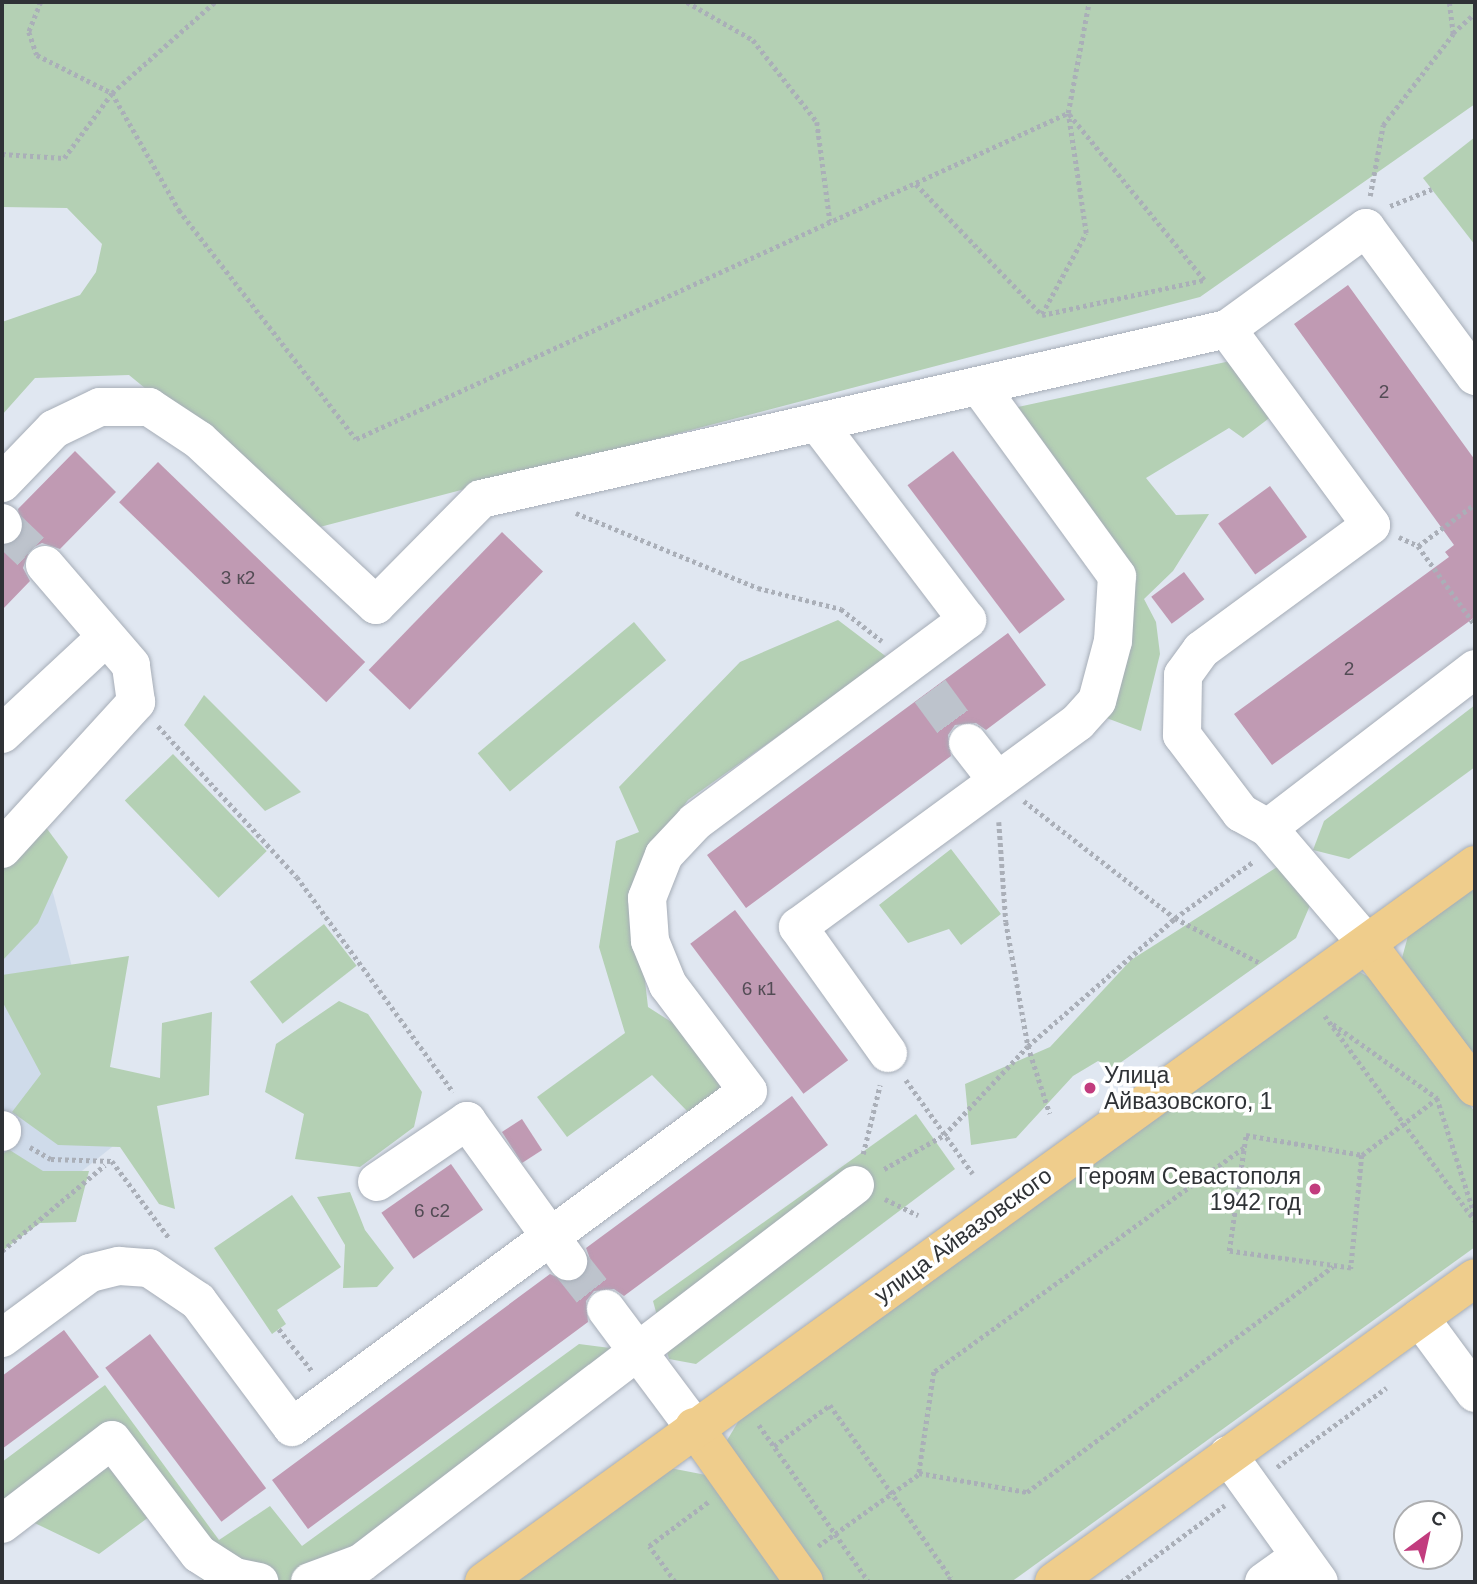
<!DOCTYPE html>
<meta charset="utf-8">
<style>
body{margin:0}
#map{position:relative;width:1477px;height:1584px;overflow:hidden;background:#e0e7f1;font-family:Helvetica,sans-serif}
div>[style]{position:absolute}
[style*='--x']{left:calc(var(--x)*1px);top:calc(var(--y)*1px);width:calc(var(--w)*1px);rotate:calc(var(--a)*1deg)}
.built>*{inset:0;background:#cfdbea}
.green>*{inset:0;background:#b4d0b4;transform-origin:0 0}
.building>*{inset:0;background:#c09ab3;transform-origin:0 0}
.minor-tunnel>*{height:38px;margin-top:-19px;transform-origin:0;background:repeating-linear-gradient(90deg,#bdc3cc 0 38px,transparent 0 57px)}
.path>*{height:4.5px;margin-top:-2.25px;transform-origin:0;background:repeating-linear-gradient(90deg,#aaafb8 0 3.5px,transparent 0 7px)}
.roads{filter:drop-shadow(0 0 2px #a6adb7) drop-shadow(0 0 2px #a6adb7)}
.minor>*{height:38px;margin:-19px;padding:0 19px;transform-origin:19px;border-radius:19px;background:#fff}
.major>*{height:38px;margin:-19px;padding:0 19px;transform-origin:19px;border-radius:19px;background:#efcd8c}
.dots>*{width:19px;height:19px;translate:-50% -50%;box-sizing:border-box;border:4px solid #fff;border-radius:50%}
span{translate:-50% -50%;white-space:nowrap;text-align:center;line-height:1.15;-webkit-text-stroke:7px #fff;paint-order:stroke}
.number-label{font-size:19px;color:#534c55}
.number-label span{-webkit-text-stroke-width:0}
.poi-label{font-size:23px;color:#2f3236}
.left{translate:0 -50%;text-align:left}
.right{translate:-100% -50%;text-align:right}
.street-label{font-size:23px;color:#2f3236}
.frame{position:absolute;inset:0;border:4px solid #2f3236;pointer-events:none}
.north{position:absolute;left:1393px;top:1500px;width:70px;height:70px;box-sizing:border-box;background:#fff;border:2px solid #acadaf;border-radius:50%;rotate:33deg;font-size:19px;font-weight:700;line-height:28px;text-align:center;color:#2f3236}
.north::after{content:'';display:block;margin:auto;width:24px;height:32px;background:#c23c7e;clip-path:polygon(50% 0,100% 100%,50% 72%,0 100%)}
</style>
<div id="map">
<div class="built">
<div style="clip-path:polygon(2px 841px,52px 889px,117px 1143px,2px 1235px)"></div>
</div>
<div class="green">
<div style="clip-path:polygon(2px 2px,1475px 2px,1475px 104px,1200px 297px,316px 528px,129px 375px,35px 378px,2px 415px,2px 322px,80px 295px,96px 272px,102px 244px,67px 208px,2px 207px)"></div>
<div style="clip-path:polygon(1475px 137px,1475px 245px,1423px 178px)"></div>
<div style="clip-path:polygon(1235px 360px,1276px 413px,1243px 438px,1229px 428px,1146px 478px,1176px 515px,1209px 514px,1173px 571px,1144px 599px,1156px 622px,1160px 654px,1141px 731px,1096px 714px,1123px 553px,1018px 407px)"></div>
<div style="clip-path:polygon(838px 620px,888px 658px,688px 800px,654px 845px,635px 892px,648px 1007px,698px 1039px,722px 1091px,688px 1112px,652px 1075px,567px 1137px,537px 1097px,625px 1033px,599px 947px,616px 841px,639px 832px,619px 787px,740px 662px)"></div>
<div style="left:634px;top:622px;width:50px;height:204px;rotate:50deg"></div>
<div style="clip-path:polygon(204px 695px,301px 792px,265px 811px,184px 725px)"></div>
<div style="clip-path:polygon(1475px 705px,1475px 767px,1349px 859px,1313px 850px,1324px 821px)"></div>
<div style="left:173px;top:754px;width:135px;height:67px;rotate:46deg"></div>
<div style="clip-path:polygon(42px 822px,68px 857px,38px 923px,2px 961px,2px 860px)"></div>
<div style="clip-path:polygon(951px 849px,1001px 914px,961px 945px,949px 929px,908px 943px,879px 905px)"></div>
<div style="clip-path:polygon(1288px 860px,1314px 896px,1296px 938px,1113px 1068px,1098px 1061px,1073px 1076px,1016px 1138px,971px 1145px,965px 1084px,1050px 1047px,1131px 960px)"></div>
<div style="clip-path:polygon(1475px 880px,1475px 1056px,1402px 958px,1408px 936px)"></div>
<div style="left:324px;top:924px;width:53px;height:94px;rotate:52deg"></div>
<div style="clip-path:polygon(129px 956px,110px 1067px,160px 1078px,162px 1023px,212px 1012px,209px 1095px,157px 1106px,175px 1209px,159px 1204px,120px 1147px,58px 1145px,12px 1112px,41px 1074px,2px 1001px,2px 975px)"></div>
<div style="clip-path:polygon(1360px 972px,1379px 983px,1475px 1112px,1475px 1247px,1011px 1582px,822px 1582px,726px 1442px,741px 1417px)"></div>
<div style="clip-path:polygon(339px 1001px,368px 1014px,422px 1092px,414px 1127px,360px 1167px,295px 1159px,304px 1114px,265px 1092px,276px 1044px)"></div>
<div style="clip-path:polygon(916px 1114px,955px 1169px,696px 1364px,669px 1359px,653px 1301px)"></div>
<div style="clip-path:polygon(8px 1149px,43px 1171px,89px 1171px,76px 1222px,40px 1223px,2px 1251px,2px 1155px)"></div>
<div style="clip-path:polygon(350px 1192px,365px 1230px,394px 1268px,377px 1287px,343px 1288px,345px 1245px,317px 1197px)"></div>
<div style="clip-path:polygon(292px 1195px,341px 1267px,277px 1310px,286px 1324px,272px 1334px,214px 1248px)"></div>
<div style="clip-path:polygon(579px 1344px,610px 1348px,347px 1582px,205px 1582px,175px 1553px,161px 1508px,99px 1554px,16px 1514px,2px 1549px,2px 1462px,105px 1385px,219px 1540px,270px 1506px,302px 1546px)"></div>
<div style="clip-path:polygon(670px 1468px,706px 1475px,782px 1582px,515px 1582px)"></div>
</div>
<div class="building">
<div style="clip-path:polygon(1348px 285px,1475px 460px,1475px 617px,1272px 765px,1234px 714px,1449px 557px,1445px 552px,1454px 545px,1294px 324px)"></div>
<div style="clip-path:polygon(75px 451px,116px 492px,60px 549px,42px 543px,30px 549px,23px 568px,30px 581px,2px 610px,2px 547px,22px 536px,18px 509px)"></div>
<div style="left:953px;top:451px;width:186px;height:57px;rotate:53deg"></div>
<div style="left:158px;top:462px;width:288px;height:56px;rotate:44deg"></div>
<div style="left:1270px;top:486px;width:63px;height:64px;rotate:54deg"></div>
<div style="left:502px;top:532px;width:57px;height:192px;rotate:44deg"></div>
<div style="left:1184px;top:572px;width:34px;height:41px;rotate:53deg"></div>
<div style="clip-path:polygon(1008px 633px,1046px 685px,986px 730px,976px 723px,955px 725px,948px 735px,951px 756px,746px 908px,707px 855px)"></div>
<div style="left:735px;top:910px;width:188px;height:56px;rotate:53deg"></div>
<div style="clip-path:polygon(792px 1096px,828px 1145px,624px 1296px,614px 1289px,594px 1291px,586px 1301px,588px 1322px,308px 1529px,272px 1480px,550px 1274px,570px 1283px,581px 1278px,590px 1259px,586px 1248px)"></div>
<div style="left:522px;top:1119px;width:37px;height:24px;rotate:57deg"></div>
<div style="left:451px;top:1164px;width:56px;height:85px;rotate:55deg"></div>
<div style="clip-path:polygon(64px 1330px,99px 1377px,2px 1449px,2px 1376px)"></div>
<div style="left:150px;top:1334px;width:193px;height:56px;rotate:53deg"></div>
</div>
<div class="minor-tunnel">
<div style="--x:3;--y:525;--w:58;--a:43.6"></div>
<div style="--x:930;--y:691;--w:64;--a:53.8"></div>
<div style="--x:568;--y:1261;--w:61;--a:51.6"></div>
</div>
<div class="path">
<div style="--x:41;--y:2;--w:32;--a:112"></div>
<div style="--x:29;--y:32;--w:24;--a:71"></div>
<div style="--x:37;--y:55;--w:84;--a:26.9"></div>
<div style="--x:112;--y:93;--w:135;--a:60.2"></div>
<div style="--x:179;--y:210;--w:289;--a:52.3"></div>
<div style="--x:356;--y:439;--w:783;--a:-24.6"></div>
<div style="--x:687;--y:2;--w:76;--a:29.9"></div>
<div style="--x:753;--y:40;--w:104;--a:52"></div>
<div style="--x:817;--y:122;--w:100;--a:82.5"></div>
<div style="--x:1453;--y:33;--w:30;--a:-42"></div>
<div style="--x:2;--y:154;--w:62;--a:3.7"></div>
<div style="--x:64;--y:158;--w:81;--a:-53.6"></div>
<div style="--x:112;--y:93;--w:137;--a:-41.5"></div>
<div style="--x:916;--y:184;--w:182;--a:46.1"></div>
<div style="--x:1042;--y:315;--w:166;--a:-12.2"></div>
<div style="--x:1204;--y:280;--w:215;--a:-129.2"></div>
<div style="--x:1370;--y:196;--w:72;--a:-79.6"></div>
<div style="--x:1383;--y:125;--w:115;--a:-52.4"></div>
<div style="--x:1453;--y:34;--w:32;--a:-97"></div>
<div style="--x:1390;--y:206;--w:45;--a:-22"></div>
<div style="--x:1042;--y:314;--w:92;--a:-61.5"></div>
<div style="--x:1086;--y:233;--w:121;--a:-98.5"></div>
<div style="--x:1068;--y:113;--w:113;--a:-79.3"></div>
<div style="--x:576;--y:513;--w:197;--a:22.4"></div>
<div style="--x:758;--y:588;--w:86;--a:14.2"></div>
<div style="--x:841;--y:609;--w:52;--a:38"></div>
<div style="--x:1399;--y:537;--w:21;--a:25"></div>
<div style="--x:1418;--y:546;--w:97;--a:54.2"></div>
<div style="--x:1418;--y:546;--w:71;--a:-36.4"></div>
<div style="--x:158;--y:726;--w:205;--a:47.4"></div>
<div style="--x:297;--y:877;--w:266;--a:54"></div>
<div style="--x:1024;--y:801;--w:191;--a:37.8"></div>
<div style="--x:1175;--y:918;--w:96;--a:27.9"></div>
<div style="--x:999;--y:822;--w:100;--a:86"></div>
<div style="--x:1006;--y:922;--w:126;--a:79.9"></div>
<div style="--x:1028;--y:1046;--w:71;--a:72.1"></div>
<div style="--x:1325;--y:1016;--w:254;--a:53.8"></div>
<div style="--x:1333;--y:1024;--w:128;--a:35.4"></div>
<div style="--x:1437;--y:1098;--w:124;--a:72.1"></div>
<div style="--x:906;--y:1080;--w:115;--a:54.5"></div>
<div style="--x:1246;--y:1135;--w:118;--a:9.8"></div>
<div style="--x:1362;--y:1155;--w:114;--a:95.6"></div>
<div style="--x:1351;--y:1268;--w:123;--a:-172.1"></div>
<div style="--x:1229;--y:1251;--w:117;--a:-81.7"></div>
<div style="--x:30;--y:1147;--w:24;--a:30"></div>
<div style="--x:51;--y:1159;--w:61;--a:1.9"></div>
<div style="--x:112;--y:1161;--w:97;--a:53.4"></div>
<div style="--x:1244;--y:1148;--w:382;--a:144.1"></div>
<div style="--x:934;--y:1372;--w:102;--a:98.4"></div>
<div style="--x:919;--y:1473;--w:110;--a:10"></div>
<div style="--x:1027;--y:1492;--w:380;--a:-36.4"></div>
<div style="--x:863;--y:1154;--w:71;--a:-76.2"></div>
<div style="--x:1362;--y:1155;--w:96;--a:-37"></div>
<div style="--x:884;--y:1169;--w:69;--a:-29.5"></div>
<div style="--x:944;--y:1135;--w:122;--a:-46.7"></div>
<div style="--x:1028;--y:1046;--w:195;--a:-41"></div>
<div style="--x:1175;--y:918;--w:97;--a:-35.8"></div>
<div style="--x:885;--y:1199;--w:37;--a:26"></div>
<div style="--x:2;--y:1251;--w:134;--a:-39.9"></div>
<div style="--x:279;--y:1329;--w:53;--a:51.8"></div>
<div style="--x:759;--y:1425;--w:192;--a:55"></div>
<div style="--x:774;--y:1446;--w:69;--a:-36.2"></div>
<div style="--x:830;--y:1405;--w:211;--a:55"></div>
<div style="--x:951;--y:1578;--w:6;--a:141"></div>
<div style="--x:1277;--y:1467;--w:135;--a:-35.9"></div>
<div style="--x:818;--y:1546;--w:124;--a:-35.5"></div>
<div style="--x:675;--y:1582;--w:44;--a:-125.8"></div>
<div style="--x:649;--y:1546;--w:74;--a:-36.7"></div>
<div style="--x:1121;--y:1582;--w:129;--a:-36.5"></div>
</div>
<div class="roads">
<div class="minor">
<div style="--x:2;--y:483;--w:75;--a:-46.1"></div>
<div style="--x:54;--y:429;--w:51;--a:-25.6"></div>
<div style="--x:100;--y:407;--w:49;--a:0"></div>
<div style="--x:149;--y:407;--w:60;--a:33.4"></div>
<div style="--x:199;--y:440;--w:242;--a:43"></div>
<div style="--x:376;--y:605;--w:149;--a:-45.3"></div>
<div style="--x:481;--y:499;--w:765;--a:-12.84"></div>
<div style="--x:2;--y:523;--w:2;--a:63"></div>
<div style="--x:2;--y:734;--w:142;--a:-43"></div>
<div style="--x:968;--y:743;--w:46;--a:52.1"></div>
<div style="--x:1268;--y:828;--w:261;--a:-37.5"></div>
<div style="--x:2;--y:849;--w:199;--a:-47.6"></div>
<div style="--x:136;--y:702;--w:37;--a:-98"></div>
<div style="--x:131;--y:665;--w:132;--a:-130.7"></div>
<div style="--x:1368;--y:945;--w:154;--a:-130.5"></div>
<div style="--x:1268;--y:828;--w:31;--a:-151"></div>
<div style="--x:1241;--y:813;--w:98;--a:-127.1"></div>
<div style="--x:1182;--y:735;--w:60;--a:-89"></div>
<div style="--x:1183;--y:675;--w:31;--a:-54"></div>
<div style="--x:1201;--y:650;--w:211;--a:-36.3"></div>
<div style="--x:1371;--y:525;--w:243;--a:-126.3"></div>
<div style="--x:1227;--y:329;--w:172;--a:-36"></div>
<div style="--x:1366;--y:228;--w:184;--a:53.6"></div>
<div style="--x:888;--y:1053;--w:155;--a:-125.5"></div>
<div style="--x:798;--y:927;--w:347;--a:-36.2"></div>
<div style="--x:1078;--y:722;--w:28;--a:-48"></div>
<div style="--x:1097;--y:701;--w:62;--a:-75.1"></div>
<div style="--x:1113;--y:641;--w:65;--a:-86.5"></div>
<div style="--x:1117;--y:576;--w:231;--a:-126"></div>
<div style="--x:2;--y:1130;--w:2;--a:90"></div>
<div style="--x:377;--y:1182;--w:109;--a:-34.1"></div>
<div style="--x:467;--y:1121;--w:173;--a:54.2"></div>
<div style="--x:606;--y:1309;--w:147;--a:53.3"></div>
<div style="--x:1420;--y:1318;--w:93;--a:53.7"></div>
<div style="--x:2;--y:1338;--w:109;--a:-36.5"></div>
<div style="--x:90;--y:1273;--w:30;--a:-14"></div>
<div style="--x:119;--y:1266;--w:30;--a:4"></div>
<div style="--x:149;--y:1268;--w:59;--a:34"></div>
<div style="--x:198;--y:1301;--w:157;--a:53.3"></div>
<div style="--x:292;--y:1427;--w:566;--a:-36.38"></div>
<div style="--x:748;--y:1091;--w:133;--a:-127"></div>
<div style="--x:668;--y:985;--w:48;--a:-112.2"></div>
<div style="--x:650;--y:941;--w:43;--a:-94"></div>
<div style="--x:647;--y:898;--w:46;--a:-68.4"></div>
<div style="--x:664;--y:855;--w:45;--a:-46.8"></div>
<div style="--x:695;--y:822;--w:339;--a:-36.6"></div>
<div style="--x:967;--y:620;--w:246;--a:-127.2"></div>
<div style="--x:1228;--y:1455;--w:156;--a:54.4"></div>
<div style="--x:2;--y:1524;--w:138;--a:-37.4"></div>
<div style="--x:112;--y:1440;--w:143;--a:52.7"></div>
<div style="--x:199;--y:1554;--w:43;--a:32.6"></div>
<div style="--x:235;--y:1577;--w:25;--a:12"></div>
<div style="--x:310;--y:1582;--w:54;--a:-20.4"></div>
<div style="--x:361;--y:1563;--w:622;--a:-37.42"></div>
<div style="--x:1264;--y:1582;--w:43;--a:-35.5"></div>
</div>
<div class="major">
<div style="--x:1368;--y:945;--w:178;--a:53"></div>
<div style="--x:694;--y:1427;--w:190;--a:54.6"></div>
<div style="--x:484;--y:1582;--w:1223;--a:-35.89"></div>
<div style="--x:1054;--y:1582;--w:519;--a:-35.83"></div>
</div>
</div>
<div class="dots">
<div style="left:1090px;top:1088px;background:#c23c7e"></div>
<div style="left:1315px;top:1189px;background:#c23c7e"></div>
</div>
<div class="number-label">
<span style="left:1384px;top:392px">2</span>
<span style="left:238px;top:578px">3 к2</span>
<span style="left:1349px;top:669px">2</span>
<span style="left:759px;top:989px">6 к1</span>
<span style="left:432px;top:1211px">6 с2</span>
</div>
<div class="poi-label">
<span class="left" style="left:1104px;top:1088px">Улица<br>Айвазовского, 1</span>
<span class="right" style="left:1301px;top:1189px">Героям Севастополя<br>1942 год</span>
</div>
<div class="street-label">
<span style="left:963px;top:1235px;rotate:-36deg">улица Айвазовского</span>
</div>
<div class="frame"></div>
<div class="north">С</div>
</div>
